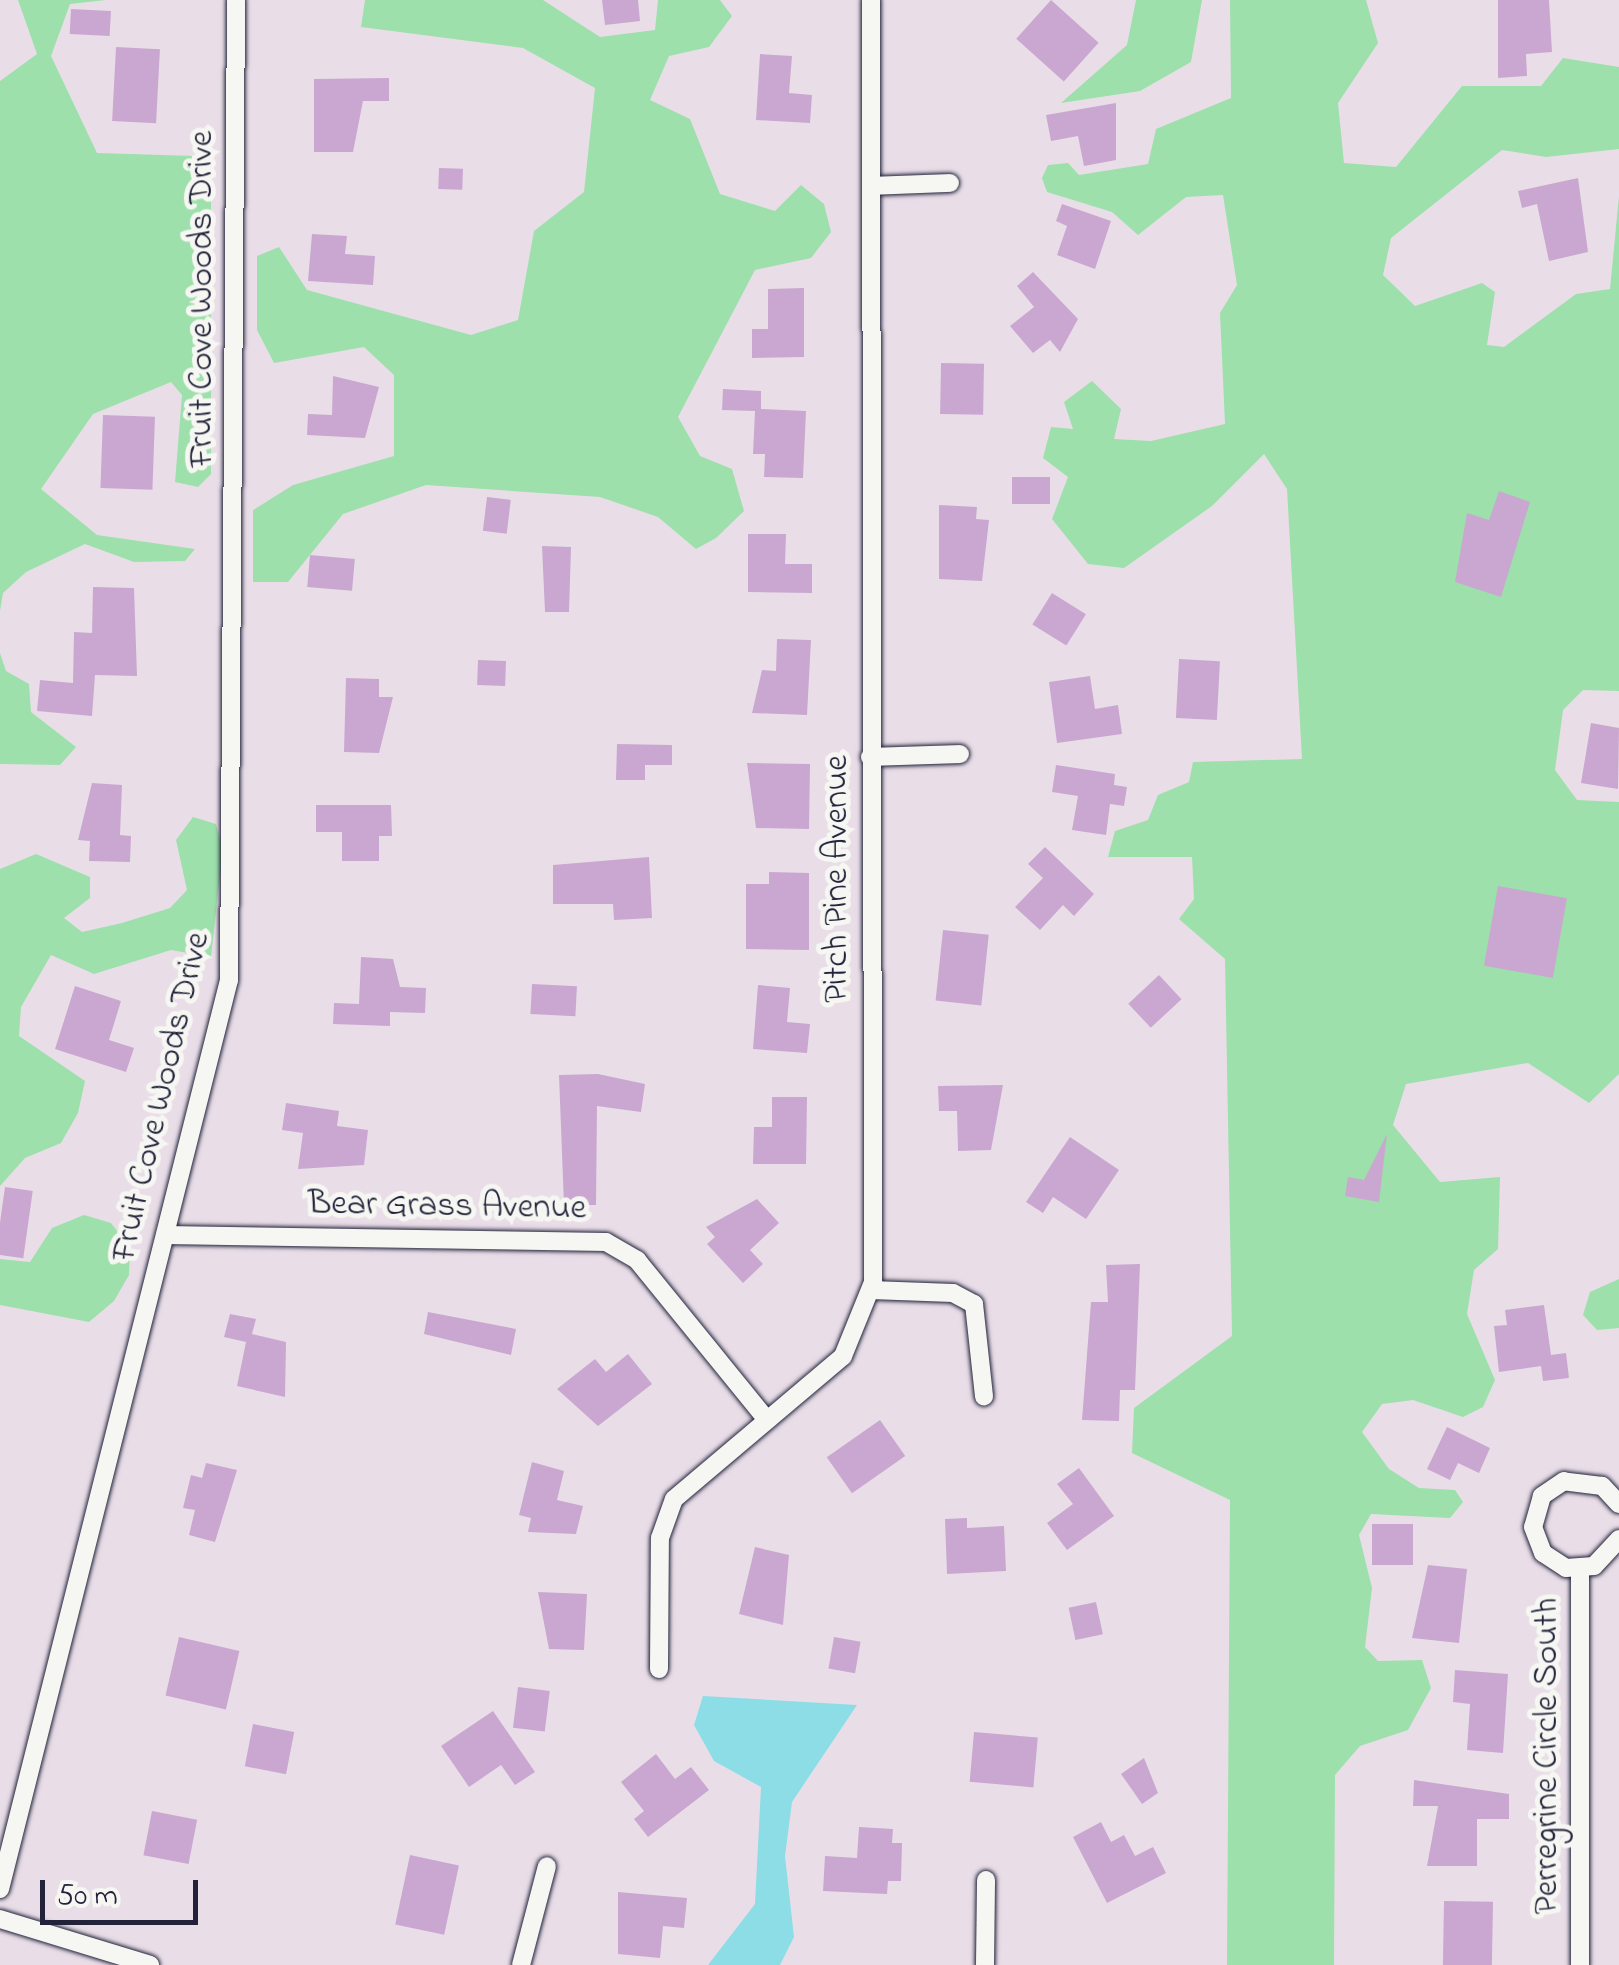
<!DOCTYPE html>
<style>
body{margin:0}
#map{position:relative;width:1619px;height:1965px;overflow:hidden;background:#e9dee8;font-family:"Indie Flower",sans-serif}
div>[style]{position:absolute}
[style*='--x']{left:calc(var(--x)*1px);top:calc(var(--y)*1px);width:calc(var(--w)*1px);rotate:calc(var(--a)*1deg)}
.green>*{inset:0;background:#9de0ab}
.water>*{inset:0;background:#8cdde5}
.building>*{inset:0;background:#caa7d0;transform-origin:0 0}
.roads{filter:drop-shadow(0 0 2px #22223b) drop-shadow(0 0 2px #22223b)}
.minor>*{height:18px;margin:-9px;padding:0 9px;transform-origin:9px;border-radius:9px;background:#f6f6f2}
span{translate:-50% -50%;white-space:nowrap;text-align:center;line-height:1.15;-webkit-text-stroke:10px #f6f6f2;paint-order:stroke}
.street-label{font-size:35px;color:#22223b}
.scale{position:absolute;left:40px;top:1880px;width:158px;height:45px;box-sizing:border-box;border:5px solid #22223b;border-top:0;padding-left:12px;font-size:30px;line-height:35px;white-space:nowrap;color:#22223b;-webkit-text-stroke:8px #f6f6f2;paint-order:stroke}
</style>
<div id="map">
<div class="green">
<div style="clip-path:polygon(18px 0,106px 0,70px 4px,51px 56px,97px 153px,195px 156px,211px 197px,211px 474px,198px 487px,175px 482px,182px 395px,171px 382px,93px 414px,41px 489px,97px 535px,195px 549px,185px 561px,134px 562px,85px 544px,26px 572px,3px 593px,0 611px,0 81px,37px 54px)"></div>
<div style="clip-path:polygon(365px 0,543px 0,600px 37px,655px 30px,658px 0,720px 0,732px 16px,709px 47px,669px 56px,650px 100px,690px 119px,720px 194px,775px 211px,801px 185px,824px 204px,831px 232px,811px 258px,755px 270px,678px 417px,700px 456px,732px 469px,744px 511px,716px 538px,696px 549px,658px 517px,600px 497px,426px 485px,343px 514px,288px 582px,253px 582px,253px 510px,293px 485px,394px 456px,394px 375px,364px 347px,274px 363px,257px 330px,257px 256px,279px 247px,307px 290px,471px 335px,518px 320px,534px 231px,584px 192px,595px 88px,523px 48px,361px 27px)"></div>
<div style="clip-path:polygon(1136px 0,1202px 0,1191px 62px,1140px 91px,1061px 103px,1127px 45px)"></div>
<div style="clip-path:polygon(1230px 0,1366px 0,1378px 43px,1338px 103px,1344px 163px,1396px 167px,1462px 86px,1541px 86px,1563px 58px,1619px 67px,1619px 149px,1546px 157px,1502px 150px,1391px 238px,1383px 275px,1415px 306px,1482px 283px,1495px 292px,1487px 345px,1504px 347px,1576px 294px,1610px 289px,1619px 196px,1619px 691px,1583px 690px,1563px 710px,1555px 770px,1577px 800px,1619px 802px,1619px 1074px,1589px 1103px,1528px 1063px,1406px 1084px,1393px 1125px,1440px 1182px,1500px 1177px,1498px 1249px,1474px 1270px,1467px 1314px,1495px 1380px,1483px 1407px,1463px 1417px,1413px 1400px,1382px 1404px,1362px 1432px,1389px 1469px,1419px 1488px,1455px 1490px,1463px 1502px,1450px 1518px,1371px 1514px,1359px 1535px,1372px 1588px,1365px 1647px,1378px 1661px,1422px 1660px,1431px 1688px,1408px 1730px,1360px 1746px,1335px 1775px,1334px 1965px,1227px 1965px,1230px 1500px,1132px 1453px,1134px 1408px,1232px 1336px,1225px 959px,1179px 919px,1194px 899px,1192px 857px,1108px 857px,1115px 831px,1148px 820px,1158px 795px,1189px 782px,1193px 762px,1302px 759px,1287px 489px,1264px 454px,1212px 506px,1124px 568px,1088px 564px,1052px 519px,1068px 477px,1043px 458px,1051px 427px,1073px 429px,1064px 402px,1092px 381px,1121px 409px,1114px 439px,1151px 441px,1225px 424px,1220px 313px,1237px 285px,1223px 195px,1186px 197px,1138px 235px,1112px 212px,1047px 192px,1042px 178px,1048px 165px,1068px 163px,1079px 175px,1148px 164px,1156px 129px,1231px 98px)"></div>
<div style="clip-path:polygon(0 653px,6px 671px,29px 684px,31px 712px,76px 747px,60px 765px,0 764px)"></div>
<div style="clip-path:polygon(193px 817px,216px 824px,223px 848px,211px 957px,171px 950px,94px 974px,51px 955px,21px 1007px,19px 1036px,85px 1081px,78px 1113px,61px 1143px,25px 1158px,0 1186px,0 869px,36px 854px,90px 877px,90px 898px,64px 918px,82px 932px,122px 923px,170px 908px,187px 890px,176px 840px)"></div>
<div style="clip-path:polygon(84px 1215px,111px 1223px,130px 1248px,129px 1275px,114px 1301px,89px 1322px,0 1305px,0 1259px,30px 1262px,52px 1228px)"></div>
<div style="clip-path:polygon(1619px 1279px,1619px 1328px,1597px 1330px,1583px 1315px,1590px 1292px)"></div>
</div>
<div class="water">
<div style="clip-path:polygon(703px 1696px,857px 1705px,792px 1802px,785px 1856px,794px 1937px,780px 1965px,708px 1965px,755px 1904px,761px 1787px,714px 1761px,694px 1725px)"></div>
</div>
<div class="building">
<div style="clip-path:polygon(602px 0,638px 0,640px 21px,605px 25px)"></div>
<div style="left:1051px;top:0;width:64px;height:52px;rotate:42deg"></div>
<div style="clip-path:polygon(1498px 0,1549px 0,1552px 52px,1526px 54px,1527px 76px,1498px 78px)"></div>
<div style="left:71px;top:9px;width:40px;height:25px;rotate:3deg"></div>
<div style="left:116px;top:47px;width:44px;height:74px;rotate:3deg"></div>
<div style="clip-path:polygon(760px 54px,792px 56px,789px 93px,812px 95px,810px 123px,756px 120px)"></div>
<div style="clip-path:polygon(389px 78px,389px 101px,363px 101px,353px 152px,314px 152px,314px 79px)"></div>
<div style="clip-path:polygon(1116px 103px,1116px 160px,1084px 166px,1078px 136px,1051px 141px,1046px 115px)"></div>
<div style="left:439px;top:168px;width:24px;height:21px;rotate:2deg"></div>
<div style="clip-path:polygon(1578px 178px,1588px 252px,1549px 261px,1537px 204px,1522px 208px,1518px 191px)"></div>
<div style="clip-path:polygon(1062px 204px,1111px 221px,1095px 269px,1057px 255px,1067px 226px,1056px 221px)"></div>
<div style="clip-path:polygon(312px 234px,347px 236px,345px 254px,375px 256px,373px 285px,308px 281px)"></div>
<div style="clip-path:polygon(1033px 272px,1078px 319px,1060px 352px,1050px 340px,1033px 353px,1010px 326px,1034px 307px,1017px 286px)"></div>
<div style="clip-path:polygon(804px 288px,804px 357px,752px 358px,752px 329px,768px 329px,768px 289px)"></div>
<div style="left:941px;top:363px;width:43px;height:51px;rotate:1deg"></div>
<div style="clip-path:polygon(333px 376px,379px 387px,365px 438px,307px 435px,308px 414px,332px 415px)"></div>
<div style="clip-path:polygon(723px 389px,761px 391px,761px 409px,806px 411px,803px 478px,764px 477px,765px 454px,753px 454px,755px 411px,722px 410px)"></div>
<div style="left:103px;top:415px;width:52px;height:73px;rotate:2deg"></div>
<div style="left:1012px;top:477px;width:38px;height:27px"></div>
<div style="clip-path:polygon(1499px 491px,1530px 502px,1501px 597px,1455px 582px,1467px 513px,1489px 520px)"></div>
<div style="left:487px;top:497px;width:24px;height:34px;rotate:7deg"></div>
<div style="clip-path:polygon(939px 505px,977px 507px,976px 519px,989px 520px,982px 581px,939px 579px)"></div>
<div style="clip-path:polygon(748px 534px,786px 534px,785px 564px,812px 564px,812px 593px,748px 592px)"></div>
<div style="clip-path:polygon(542px 546px,571px 547px,569px 612px,545px 612px)"></div>
<div style="left:310px;top:555px;width:45px;height:32px;rotate:5deg"></div>
<div style="clip-path:polygon(93px 587px,134px 588px,137px 676px,95px 675px,92px 716px,37px 711px,40px 680px,73px 683px,74px 632px,92px 633px)"></div>
<div style="left:1052px;top:593px;width:40px;height:37px;rotate:32deg"></div>
<div style="clip-path:polygon(777px 639px,811px 640px,807px 715px,752px 713px,762px 670px,776px 671px)"></div>
<div style="left:1179px;top:659px;width:41px;height:59px;rotate:3deg"></div>
<div style="left:478px;top:660px;width:28px;height:25px;rotate:2deg"></div>
<div style="clip-path:polygon(1090px 676px,1095px 709px,1118px 705px,1122px 734px,1057px 743px,1049px 682px)"></div>
<div style="clip-path:polygon(346px 678px,379px 679px,379px 697px,393px 697px,379px 753px,344px 752px)"></div>
<div style="clip-path:polygon(1591px 723px,1619px 728px,1618px 789px,1581px 783px)"></div>
<div style="clip-path:polygon(617px 744px,672px 745px,672px 765px,645px 765px,645px 780px,616px 780px)"></div>
<div style="clip-path:polygon(747px 763px,810px 764px,809px 829px,756px 828px)"></div>
<div style="clip-path:polygon(1056px 765px,1115px 774px,1114px 785px,1127px 787px,1124px 806px,1110px 804px,1106px 835px,1072px 830px,1078px 796px,1052px 792px)"></div>
<div style="clip-path:polygon(92px 783px,122px 785px,120px 835px,131px 836px,130px 862px,89px 861px,90px 841px,78px 840px)"></div>
<div style="clip-path:polygon(316px 805px,391px 805px,392px 836px,379px 836px,379px 861px,342px 861px,342px 832px,316px 832px)"></div>
<div style="clip-path:polygon(1045px 847px,1094px 894px,1074px 916px,1063px 905px,1040px 930px,1015px 907px,1043px 878px,1028px 864px)"></div>
<div style="clip-path:polygon(649px 857px,652px 918px,614px 920px,613px 904px,553px 904px,553px 865px)"></div>
<div style="clip-path:polygon(769px 872px,809px 873px,809px 950px,746px 949px,746px 884px,769px 884px)"></div>
<div style="left:1498px;top:886px;width:70px;height:81px;rotate:10deg"></div>
<div style="left:943px;top:930px;width:46px;height:71px;rotate:6deg"></div>
<div style="clip-path:polygon(361px 957px,393px 959px,400px 987px,426px 988px,425px 1013px,390px 1012px,390px 1026px,333px 1024px,334px 1003px,359px 1004px)"></div>
<div style="left:1159px;top:975px;width:33px;height:42px;rotate:47deg"></div>
<div style="left:532px;top:984px;width:45px;height:30px;rotate:3deg"></div>
<div style="clip-path:polygon(758px 985px,790px 988px,787px 1022px,810px 1024px,807px 1053px,753px 1049px)"></div>
<div style="clip-path:polygon(75px 986px,121px 1001px,109px 1040px,134px 1048px,126px 1072px,55px 1049px)"></div>
<div style="clip-path:polygon(598px 1074px,645px 1084px,641px 1112px,597px 1106px,596px 1205px,564px 1205px,559px 1075px)"></div>
<div style="clip-path:polygon(1003px 1085px,991px 1150px,958px 1151px,957px 1111px,939px 1111px,938px 1086px)"></div>
<div style="clip-path:polygon(772px 1097px,807px 1097px,806px 1164px,753px 1164px,754px 1127px,772px 1127px)"></div>
<div style="clip-path:polygon(286px 1103px,339px 1111px,337px 1126px,368px 1130px,364px 1165px,298px 1169px,303px 1133px,282px 1130px)"></div>
<div style="clip-path:polygon(1387px 1134px,1379px 1202px,1345px 1196px,1348px 1177px,1364px 1180px)"></div>
<div style="clip-path:polygon(1070px 1137px,1119px 1170px,1086px 1219px,1053px 1197px,1043px 1213px,1026px 1202px)"></div>
<div style="left:5px;top:1187px;width:28px;height:68px;rotate:8deg"></div>
<div style="clip-path:polygon(757px 1199px,779px 1223px,750px 1250px,763px 1264px,743px 1283px,707px 1244px,715px 1237px,706px 1227px)"></div>
<div style="clip-path:polygon(1140px 1264px,1135px 1390px,1120px 1390px,1119px 1421px,1082px 1420px,1091px 1302px,1108px 1302px,1106px 1265px)"></div>
<div style="clip-path:polygon(1544px 1305px,1551px 1355px,1566px 1353px,1569px 1378px,1543px 1381px,1541px 1366px,1499px 1372px,1494px 1326px,1507px 1325px,1505px 1310px)"></div>
<div style="clip-path:polygon(428px 1312px,516px 1329px,511px 1355px,424px 1334px)"></div>
<div style="clip-path:polygon(230px 1314px,256px 1319px,252px 1334px,286px 1342px,285px 1397px,237px 1386px,246px 1342px,224px 1337px)"></div>
<div style="clip-path:polygon(628px 1354px,652px 1384px,598px 1426px,557px 1389px,595px 1359px,606px 1372px)"></div>
<div style="left:880px;top:1420px;width:44px;height:65px;rotate:55deg"></div>
<div style="clip-path:polygon(1447px 1427px,1490px 1448px,1479px 1473px,1458px 1463px,1450px 1480px,1427px 1469px)"></div>
<div style="clip-path:polygon(532px 1462px,564px 1471px,557px 1500px,583px 1506px,576px 1534px,528px 1532px,531px 1518px,519px 1515px)"></div>
<div style="clip-path:polygon(206px 1463px,237px 1470px,215px 1542px,189px 1535px,195px 1510px,183px 1508px,191px 1475px,202px 1478px)"></div>
<div style="clip-path:polygon(1079px 1468px,1114px 1516px,1067px 1550px,1047px 1523px,1073px 1504px,1057px 1484px)"></div>
<div style="clip-path:polygon(967px 1518px,967px 1528px,1004px 1526px,1006px 1571px,947px 1574px,945px 1519px)"></div>
<div style="left:1372px;top:1524px;width:41px;height:41px"></div>
<div style="clip-path:polygon(755px 1547px,789px 1555px,783px 1625px,739px 1614px)"></div>
<div style="clip-path:polygon(1428px 1565px,1467px 1569px,1459px 1643px,1412px 1638px)"></div>
<div style="clip-path:polygon(538px 1592px,587px 1594px,584px 1650px,549px 1649px)"></div>
<div style="left:1096px;top:1602px;width:33px;height:28px;rotate:78deg"></div>
<div style="left:179px;top:1637px;width:62px;height:60px;rotate:13deg"></div>
<div style="left:834px;top:1637px;width:27px;height:32px;rotate:10deg"></div>
<div style="clip-path:polygon(1455px 1670px,1508px 1674px,1503px 1753px,1467px 1750px,1470px 1704px,1453px 1702px)"></div>
<div style="left:518px;top:1687px;width:32px;height:41px;rotate:7deg"></div>
<div style="clip-path:polygon(493px 1711px,535px 1772px,515px 1785px,501px 1765px,469px 1787px,441px 1746px)"></div>
<div style="left:253px;top:1724px;width:42px;height:43px;rotate:11deg"></div>
<div style="left:974px;top:1732px;width:64px;height:50px;rotate:5deg"></div>
<div style="clip-path:polygon(656px 1754px,675px 1779px,691px 1767px,709px 1790px,648px 1837px,634px 1819px,644px 1811px,621px 1782px)"></div>
<div style="clip-path:polygon(1144px 1758px,1158px 1793px,1142px 1804px,1121px 1774px)"></div>
<div style="clip-path:polygon(1414px 1780px,1509px 1794px,1509px 1819px,1477px 1819px,1477px 1866px,1427px 1866px,1438px 1806px,1413px 1806px)"></div>
<div style="left:152px;top:1811px;width:46px;height:45px;rotate:11deg"></div>
<div style="clip-path:polygon(1101px 1822px,1111px 1842px,1124px 1835px,1135px 1856px,1153px 1847px,1166px 1873px,1107px 1903px,1073px 1837px)"></div>
<div style="clip-path:polygon(859px 1827px,893px 1829px,892px 1843px,902px 1843px,901px 1881px,888px 1881px,887px 1894px,823px 1891px,825px 1856px,857px 1858px)"></div>
<div style="left:410px;top:1855px;width:50px;height:71px;rotate:12deg"></div>
<div style="clip-path:polygon(618px 1892px,687px 1898px,684px 1928px,663px 1926px,660px 1958px,618px 1954px)"></div>
<div style="left:1444px;top:1901px;width:49px;height:64px;rotate:1deg"></div>
</div>
<div class="roads">
<div class="minor">
<div style="--x:871;--y:186;--w:79;--a:-2.2"></div>
<div style="--x:870;--y:757;--w:90;--a:-1.9"></div>
<div style="--x:165;--y:1235;--w:441;--a:0.9"></div>
<div style="--x:606;--y:1242;--w:36;--a:30"></div>
<div style="--x:637;--y:1260;--w:206;--a:50.9"></div>
<div style="--x:871;--y:1290;--w:82;--a:2.1"></div>
<div style="--x:953;--y:1293;--w:24;--a:28"></div>
<div style="--x:974;--y:1304;--w:93;--a:83.8"></div>
<div style="--x:1619;--y:1504;--w:25;--a:-133"></div>
<div style="--x:1602;--y:1486;--w:38;--a:-173"></div>
<div style="--x:1564;--y:1481;--w:27;--a:146"></div>
<div style="--x:1542;--y:1496;--w:32;--a:106"></div>
<div style="--x:1533;--y:1527;--w:28;--a:69"></div>
<div style="--x:1543;--y:1553;--w:27;--a:33"></div>
<div style="--x:1566;--y:1568;--w:28;--a:-4"></div>
<div style="--x:1594;--y:1566;--w:37;--a:-47"></div>
<div style="--x:1580;--y:1570;--w:395;--a:90"></div>
<div style="--x:659;--y:1669;--w:131;--a:-89.6"></div>
<div style="--x:660;--y:1538;--w:41;--a:-70.3"></div>
<div style="--x:674;--y:1499;--w:221;--a:-40.2"></div>
<div style="--x:843;--y:1356;--w:80;--a:-67.9"></div>
<div style="--x:873;--y:1282;--w:1282;--a:-90.09"></div>
<div style="--x:0;--y:1889;--w:937;--a:-75.86"></div>
<div style="--x:229;--y:980;--w:980;--a:-89.59"></div>
<div style="--x:0;--y:1919;--w:157;--a:17"></div>
<div style="--x:521;--y:1965;--w:102;--a:-75.3"></div>
<div style="--x:985;--y:1965;--w:85;--a:-89.3"></div>
</div>
</div>
<div class="street-label">
<span style="left:203px;top:299px;rotate:-90deg">Fruit Cove Woods Drive</span>
<span style="left:838px;top:879px;rotate:-90deg">Pitch Pine Avenue</span>
<span style="left:162px;top:1097px;rotate:-77deg">Fruit Cove Woods Drive</span>
<span style="left:447px;top:1207px;rotate:1deg">Bear Grass Avenue</span>
<span style="left:1548px;top:1756px;rotate:-90deg">Perregrine Circle South</span>
</div>
<div class="scale">50 m</div>
</div>
